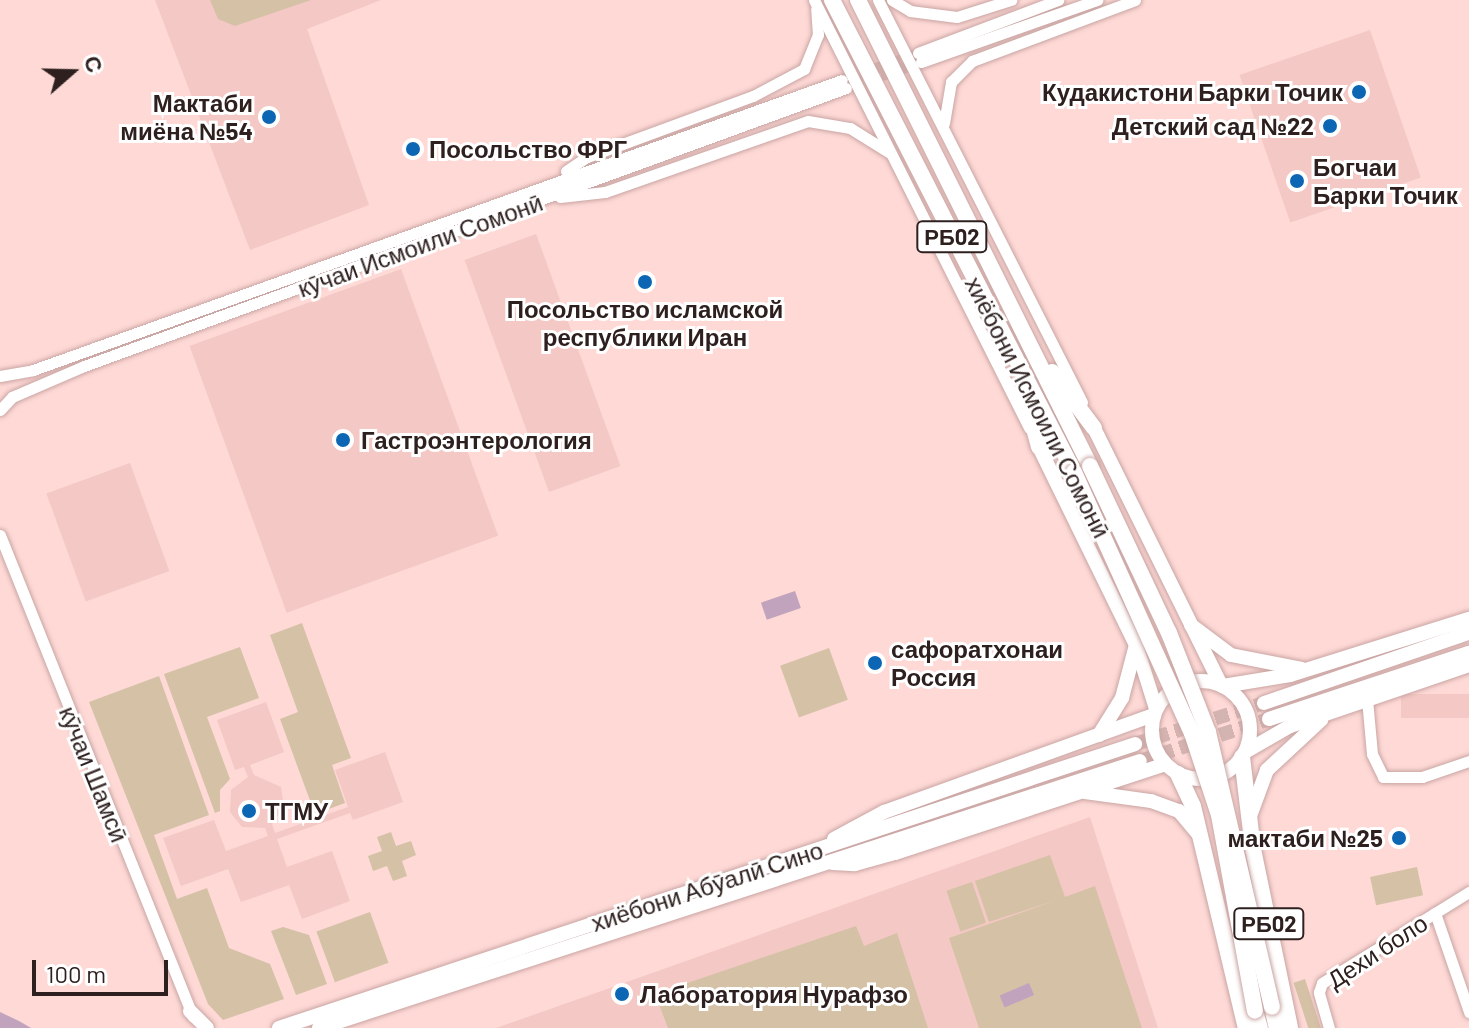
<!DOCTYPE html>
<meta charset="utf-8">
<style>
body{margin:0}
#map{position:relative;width:1469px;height:1028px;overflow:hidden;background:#fed9d6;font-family:Barlow,sans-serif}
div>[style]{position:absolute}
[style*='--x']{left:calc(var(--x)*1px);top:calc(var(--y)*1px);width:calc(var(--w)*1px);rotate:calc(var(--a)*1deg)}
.built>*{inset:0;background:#f4c8c4;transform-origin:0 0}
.green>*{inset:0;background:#d5c1a6;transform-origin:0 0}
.water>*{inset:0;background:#c2a3be;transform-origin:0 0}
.minor-tunnel>*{height:11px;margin-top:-5.5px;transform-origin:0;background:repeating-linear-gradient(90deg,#d4b4b1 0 11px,transparent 0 16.5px)}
.major-tunnel>*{height:14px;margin-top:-7px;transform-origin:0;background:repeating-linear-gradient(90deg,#d4b4b1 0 14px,transparent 0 21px)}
.roads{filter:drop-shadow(0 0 2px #c9a5a3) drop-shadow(0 0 2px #c9a5a3)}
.minor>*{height:11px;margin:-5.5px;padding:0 5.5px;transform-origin:5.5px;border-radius:5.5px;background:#fff}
.major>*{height:14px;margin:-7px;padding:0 7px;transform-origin:7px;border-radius:7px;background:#fff}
.major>.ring{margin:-7px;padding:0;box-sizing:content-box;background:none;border:14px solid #fff;border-radius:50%}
.highway>*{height:16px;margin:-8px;padding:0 8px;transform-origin:8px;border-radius:8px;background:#fff}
.bridges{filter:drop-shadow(0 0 2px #c9a5a3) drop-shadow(0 0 2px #c9a5a3)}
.highway-bridge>*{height:16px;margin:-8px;padding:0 8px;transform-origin:8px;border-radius:8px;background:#fff}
.dots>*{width:22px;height:22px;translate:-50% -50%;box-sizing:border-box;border:4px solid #fff;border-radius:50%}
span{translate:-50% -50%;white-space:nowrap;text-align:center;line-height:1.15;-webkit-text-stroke:6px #fff;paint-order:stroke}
.shield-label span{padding:2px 6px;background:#fff;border:2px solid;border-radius:6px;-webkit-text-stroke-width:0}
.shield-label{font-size:22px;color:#2e201f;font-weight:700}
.poi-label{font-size:24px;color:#2e201f;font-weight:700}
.right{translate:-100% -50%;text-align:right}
.left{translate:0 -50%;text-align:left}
.street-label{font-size:24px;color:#2e201f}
.north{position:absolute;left:32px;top:32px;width:80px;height:80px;-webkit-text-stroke:6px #fff;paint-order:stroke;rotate:70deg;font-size:22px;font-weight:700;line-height:32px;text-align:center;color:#2e201f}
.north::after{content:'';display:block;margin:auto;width:28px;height:36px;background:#2e201f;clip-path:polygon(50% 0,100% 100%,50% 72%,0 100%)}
.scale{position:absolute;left:32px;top:960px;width:136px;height:36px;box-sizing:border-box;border:4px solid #2e201f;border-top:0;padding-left:10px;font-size:24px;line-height:28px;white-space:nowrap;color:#2e201f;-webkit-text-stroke:6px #fff;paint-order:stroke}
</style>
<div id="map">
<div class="built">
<div style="clip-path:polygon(155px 0,381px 0,307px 29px,369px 205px,250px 250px)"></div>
<div style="left:1370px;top:30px;width:156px;height:138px;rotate:71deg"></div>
<div style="left:536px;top:234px;width:247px;height:76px;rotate:70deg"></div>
<div style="left:401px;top:269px;width:284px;height:225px;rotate:70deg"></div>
<div style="left:130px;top:463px;width:115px;height:89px;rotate:70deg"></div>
<div style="left:1469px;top:694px;width:24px;height:68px;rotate:90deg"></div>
<div style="clip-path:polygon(266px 702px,284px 752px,250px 765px,254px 775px,281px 787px,284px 808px,272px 824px,275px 833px,348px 807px,335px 770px,385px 752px,403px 802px,353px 820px,350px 813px,277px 839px,287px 867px,332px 851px,350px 901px,302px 919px,289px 885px,241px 902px,228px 869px,181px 886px,163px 838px,214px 820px,226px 851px,268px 836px,265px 828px,242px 827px,230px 812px,231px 790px,248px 777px,244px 767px,235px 770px,217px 720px)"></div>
<div style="clip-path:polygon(1090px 817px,1158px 1028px,496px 1028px,610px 988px)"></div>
</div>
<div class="green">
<div style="clip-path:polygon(210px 0,311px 0,235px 26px,218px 19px)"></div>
<div style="clip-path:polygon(302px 623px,351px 758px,332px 765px,345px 803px,315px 814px,280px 719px,298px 712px,270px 635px)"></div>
<div style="clip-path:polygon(240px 647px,259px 698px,207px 717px,230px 779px,220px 790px,220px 811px,215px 813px,164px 674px)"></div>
<div style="left:829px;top:648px;width:55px;height:52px;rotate:70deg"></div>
<div style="clip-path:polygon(159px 676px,209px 815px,154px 835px,177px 899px,207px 888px,229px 948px,270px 964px,284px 999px,223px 1020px,208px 1004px,89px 702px)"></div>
<div style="clip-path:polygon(391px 832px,396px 846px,411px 841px,416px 855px,402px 861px,407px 876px,393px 881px,387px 866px,373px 871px,368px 856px,382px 851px,377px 837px)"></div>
<div style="clip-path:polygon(1050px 855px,1065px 897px,1095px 886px,1142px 1028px,979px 1028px,949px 938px,1057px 900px,989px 922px,975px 881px)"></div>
<div style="left:1417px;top:867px;width:29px;height:48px;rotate:78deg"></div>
<div style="left:972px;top:882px;width:43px;height:27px;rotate:71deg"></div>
<div style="left:370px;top:912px;width:54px;height:57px;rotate:70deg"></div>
<div style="clip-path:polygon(856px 926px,864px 946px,897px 933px,928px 1028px,668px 1028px,655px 994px)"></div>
<div style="clip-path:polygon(283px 927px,309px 935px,327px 984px,296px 995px,271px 931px)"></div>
<div style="left:1305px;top:979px;width:52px;height:12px;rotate:72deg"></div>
</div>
<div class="water">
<div style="left:795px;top:591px;width:18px;height:36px;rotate:71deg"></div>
<div style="left:1029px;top:983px;width:13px;height:32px;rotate:67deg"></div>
<div style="clip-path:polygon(0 1012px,19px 1021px,31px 1028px,0 1028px)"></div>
</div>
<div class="minor-tunnel">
<div style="--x:844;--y:79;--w:74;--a:-18.9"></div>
<div style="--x:850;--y:86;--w:71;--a:-18.9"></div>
</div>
<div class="major-tunnel">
<div style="--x:1135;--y:744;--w:135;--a:-17.6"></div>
<div style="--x:1140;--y:761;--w:136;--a:-18"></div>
</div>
<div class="roads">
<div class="minor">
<div style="--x:814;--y:0;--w:479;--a:63.3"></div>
<div style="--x:878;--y:0;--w:451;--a:63.1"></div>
<div style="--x:892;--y:0;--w:21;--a:31"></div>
<div style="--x:910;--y:11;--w:47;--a:7.3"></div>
<div style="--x:957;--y:17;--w:57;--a:-17.5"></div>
<div style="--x:918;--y:53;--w:150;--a:-20.7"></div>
<div style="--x:921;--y:62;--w:187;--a:-19.4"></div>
<div style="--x:944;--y:123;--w:42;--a:-80.3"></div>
<div style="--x:951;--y:82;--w:30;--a:-45"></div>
<div style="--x:972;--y:61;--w:174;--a:-20.5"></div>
<div style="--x:566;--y:171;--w:25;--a:-34"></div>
<div style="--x:587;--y:157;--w:177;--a:-20.2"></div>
<div style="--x:753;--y:96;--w:58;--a:-27.9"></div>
<div style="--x:804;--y:69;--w:37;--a:-68"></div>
<div style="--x:818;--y:35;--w:26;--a:-94"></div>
<div style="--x:560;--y:197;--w:45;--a:-6.3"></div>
<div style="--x:605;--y:192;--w:215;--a:-19.3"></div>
<div style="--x:808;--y:121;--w:43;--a:9.5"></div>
<div style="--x:850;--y:128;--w:47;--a:32"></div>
<div style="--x:0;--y:376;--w:34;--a:-10"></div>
<div style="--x:33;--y:370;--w:859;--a:-19.72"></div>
<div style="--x:0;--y:410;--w:18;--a:-47"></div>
<div style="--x:12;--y:397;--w:78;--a:-23.3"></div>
<div style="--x:84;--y:366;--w:811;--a:-20.04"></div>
<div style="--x:0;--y:535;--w:519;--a:68.18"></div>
<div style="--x:1367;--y:699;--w:55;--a:84.8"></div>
<div style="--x:1372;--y:754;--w:25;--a:64"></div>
<div style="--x:1383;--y:777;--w:39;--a:0"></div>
<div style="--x:1422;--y:777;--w:50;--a:-18.8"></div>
<div style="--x:1435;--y:913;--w:105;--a:71"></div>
<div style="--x:1329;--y:1028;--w:37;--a:-106"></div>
<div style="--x:1319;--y:992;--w:9;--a:-72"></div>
<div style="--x:1322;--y:983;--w:173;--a:-31.8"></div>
</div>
<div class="major">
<div style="--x:1094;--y:428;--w:287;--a:63.7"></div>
<div style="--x:1039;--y:447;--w:220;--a:63.9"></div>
<div style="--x:1136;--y:645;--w:67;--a:72.6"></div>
<div style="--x:1191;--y:625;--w:50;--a:36.9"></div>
<div style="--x:1231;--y:655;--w:72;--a:11.2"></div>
<div class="ring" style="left:1152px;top:681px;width:84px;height:84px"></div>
<div style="--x:1223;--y:686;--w:68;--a:-9.3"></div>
<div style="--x:1290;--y:675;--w:188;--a:-17.4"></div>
<div style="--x:1264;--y:703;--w:217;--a:-18.9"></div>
<div style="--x:1269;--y:719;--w:211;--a:-18.3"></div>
<div style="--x:1099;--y:735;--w:44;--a:-58.1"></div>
<div style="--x:1122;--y:698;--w:55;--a:-75.2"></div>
<div style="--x:1245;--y:752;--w:52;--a:-30"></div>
<div style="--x:1290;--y:726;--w:189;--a:-18.8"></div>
<div style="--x:1085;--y:792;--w:67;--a:7.8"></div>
<div style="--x:1151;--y:801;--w:30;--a:20"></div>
<div style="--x:1179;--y:811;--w:31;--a:50"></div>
<div style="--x:1250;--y:816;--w:49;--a:-69.7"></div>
<div style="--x:1267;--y:770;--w:74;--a:-42.8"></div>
<div style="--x:834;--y:839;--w:57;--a:-28.4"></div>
<div style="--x:884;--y:812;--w:287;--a:-19.8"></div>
<div style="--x:833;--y:863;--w:22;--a:3"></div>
<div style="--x:855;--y:864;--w:41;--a:-15.4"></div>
<div style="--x:895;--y:853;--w:284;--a:-18.2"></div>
<div style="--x:190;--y:1011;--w:24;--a:45"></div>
<div style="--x:279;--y:1028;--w:902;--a:-18.35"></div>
<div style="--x:319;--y:1028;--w:863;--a:-18.02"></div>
</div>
<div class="highway">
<div style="--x:832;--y:0;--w:530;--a:62.86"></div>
<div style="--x:858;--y:0;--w:521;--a:63.53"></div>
<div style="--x:1052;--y:372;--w:70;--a:53.1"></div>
<div style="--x:1023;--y:388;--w:61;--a:74.8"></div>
<div style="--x:1242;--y:757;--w:93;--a:83.2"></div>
<div style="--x:1253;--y:849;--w:183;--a:78.3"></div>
<div style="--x:1178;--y:774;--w:35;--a:65"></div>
<div style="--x:1193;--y:806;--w:228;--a:76.6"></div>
<div style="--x:1272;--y:1007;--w:22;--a:77"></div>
<div style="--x:1255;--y:1011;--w:18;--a:74"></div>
</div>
</div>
<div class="bridges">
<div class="highway-bridge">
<div style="--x:1090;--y:466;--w:185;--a:64.7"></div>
<div style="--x:1169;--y:633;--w:106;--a:68.5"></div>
<div style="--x:1208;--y:732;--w:282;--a:76.9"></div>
<div style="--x:1074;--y:472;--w:286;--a:65.7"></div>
<div style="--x:1192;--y:733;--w:86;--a:71.8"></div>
<div style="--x:1219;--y:815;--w:199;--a:79.6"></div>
</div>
</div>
<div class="dots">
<div style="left:1359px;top:92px;background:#0d66b3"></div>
<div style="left:269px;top:117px;background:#0d66b3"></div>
<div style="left:1330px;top:126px;background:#0d66b3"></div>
<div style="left:413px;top:149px;background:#0d66b3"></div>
<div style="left:1297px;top:181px;background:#0d66b3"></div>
<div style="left:645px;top:282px;background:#0d66b3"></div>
<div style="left:343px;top:440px;background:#0d66b3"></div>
<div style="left:875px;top:663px;background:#0d66b3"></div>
<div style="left:249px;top:811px;background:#0d66b3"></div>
<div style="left:1399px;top:838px;background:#0d66b3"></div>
<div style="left:622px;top:994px;background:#0d66b3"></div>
</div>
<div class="shield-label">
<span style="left:952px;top:237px">РБ02</span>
<span style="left:1269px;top:924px">РБ02</span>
</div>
<div class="poi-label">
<span class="right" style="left:1343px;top:92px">Кудакистони Барки Точик</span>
<span class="right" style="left:253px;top:117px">Мактаби<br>миёна №54</span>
<span class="right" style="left:1314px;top:126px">Детский сад №22</span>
<span class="left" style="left:429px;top:149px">Посольство ФРГ</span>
<span class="left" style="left:1313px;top:181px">Богчаи<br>Барки Точик</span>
<span style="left:645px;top:323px">Посольство исламской<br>республики Иран</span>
<span class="left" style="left:361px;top:440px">Гастроэнтерология</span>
<span class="left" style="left:891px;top:663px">сафоратхонаи<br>Россия</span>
<span class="left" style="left:265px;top:811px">ТГМУ</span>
<span class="right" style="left:1383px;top:838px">мактаби №25</span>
<span class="left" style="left:640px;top:994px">Лаборатория Нурафзо</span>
</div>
<div class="street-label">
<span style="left:420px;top:245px;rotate:-20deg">кӯчаи Исмоили Сомонӣ</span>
<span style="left:1038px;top:407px;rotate:63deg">хиёбони Исмоили Сомонӣ</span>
<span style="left:94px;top:774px;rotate:68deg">кӯчаи Шамсӣ</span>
<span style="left:707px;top:886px;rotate:-18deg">хиёбони Абӯалӣ Сино</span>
<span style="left:1377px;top:951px;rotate:-33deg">Дехи боло</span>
</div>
<div class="north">С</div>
<div class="scale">100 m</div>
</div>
